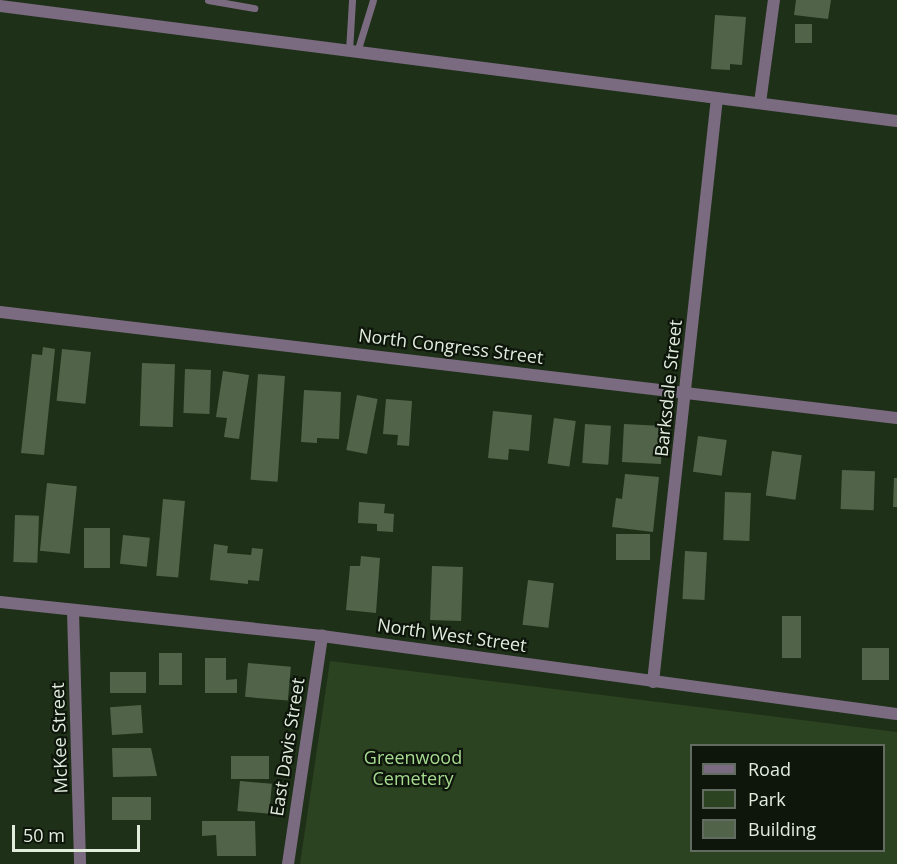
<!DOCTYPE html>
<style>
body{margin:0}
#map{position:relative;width:897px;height:864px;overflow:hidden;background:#1f3018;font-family:"Open Sans",sans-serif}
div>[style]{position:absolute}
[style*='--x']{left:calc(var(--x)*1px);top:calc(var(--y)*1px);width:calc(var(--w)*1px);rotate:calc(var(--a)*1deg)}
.green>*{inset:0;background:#2b4321}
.building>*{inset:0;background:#516449;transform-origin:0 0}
.service>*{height:7px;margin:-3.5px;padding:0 3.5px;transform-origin:3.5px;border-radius:3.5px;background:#7a6b81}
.minor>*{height:12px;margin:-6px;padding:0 6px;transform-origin:6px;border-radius:6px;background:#7a6b81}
.tertiary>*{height:12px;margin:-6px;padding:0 6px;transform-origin:6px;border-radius:6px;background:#7a6b81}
span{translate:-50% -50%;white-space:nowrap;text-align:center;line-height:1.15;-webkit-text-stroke:4.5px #0e150b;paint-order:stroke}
.street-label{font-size:18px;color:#e1ecdd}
.park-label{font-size:18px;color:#a6db90}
.legend{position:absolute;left:690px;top:744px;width:195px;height:108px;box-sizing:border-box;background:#0e150b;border:2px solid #626b5f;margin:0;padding:8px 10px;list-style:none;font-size:18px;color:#e1ecdd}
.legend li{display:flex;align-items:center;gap:12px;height:30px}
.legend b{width:30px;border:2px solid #626b5f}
.scale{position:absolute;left:12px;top:825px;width:128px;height:27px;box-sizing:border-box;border:3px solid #e1ecdd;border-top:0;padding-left:8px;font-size:18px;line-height:21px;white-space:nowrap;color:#e1ecdd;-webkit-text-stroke:4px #0e150b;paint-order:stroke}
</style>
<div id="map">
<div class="green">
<div style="clip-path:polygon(evenodd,330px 661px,897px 732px,897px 864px,300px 864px,330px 661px,692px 746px,884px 746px,884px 850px,692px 850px,692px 746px)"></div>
</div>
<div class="building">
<div style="clip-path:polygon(796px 0,831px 0,828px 19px,794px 15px)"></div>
<div style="clip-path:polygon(715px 15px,746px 17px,742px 65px,730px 64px,730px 70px,711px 69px)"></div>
<div style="left:795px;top:24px;width:17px;height:19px"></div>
<div style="clip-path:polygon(43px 347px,55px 349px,44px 455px,21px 453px,32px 354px,42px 355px)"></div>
<div style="left:62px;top:349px;width:29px;height:52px;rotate:6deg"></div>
<div style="left:142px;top:363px;width:33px;height:63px;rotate:2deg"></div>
<div style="left:185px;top:369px;width:26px;height:44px;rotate:2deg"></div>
<div style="clip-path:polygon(223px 371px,249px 375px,239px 439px,224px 437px,227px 418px,216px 417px)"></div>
<div style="left:258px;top:374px;width:27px;height:106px;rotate:4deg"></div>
<div style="clip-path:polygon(304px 390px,341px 392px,339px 439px,317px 438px,317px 443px,301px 442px)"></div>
<div style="left:357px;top:395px;width:21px;height:56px;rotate:11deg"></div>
<div style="clip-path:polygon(386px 399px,412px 401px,409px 446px,397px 445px,398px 435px,383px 434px)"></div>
<div style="clip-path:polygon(493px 411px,532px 415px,529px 451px,509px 449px,508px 460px,488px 458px)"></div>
<div style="left:554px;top:418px;width:22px;height:46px;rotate:8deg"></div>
<div style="left:585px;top:424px;width:26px;height:39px;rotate:4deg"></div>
<div style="left:624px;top:424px;width:39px;height:38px;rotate:3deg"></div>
<div style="left:698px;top:436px;width:29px;height:36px;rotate:8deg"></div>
<div style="left:772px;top:451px;width:30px;height:45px;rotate:8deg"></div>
<div style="left:842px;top:470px;width:33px;height:39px;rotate:2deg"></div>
<div style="clip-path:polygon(625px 474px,659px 477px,653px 532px,612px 527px,616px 498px,622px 499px)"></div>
<div style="clip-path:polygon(894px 478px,897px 478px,897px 507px,893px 507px)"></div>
<div style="left:47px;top:483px;width:30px;height:68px;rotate:6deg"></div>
<div style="left:725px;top:492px;width:26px;height:48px;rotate:2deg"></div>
<div style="left:163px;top:499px;width:22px;height:77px;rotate:5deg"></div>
<div style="clip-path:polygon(359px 502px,385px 504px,384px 513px,394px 514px,393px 532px,377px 531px,377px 524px,358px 523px)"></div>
<div style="left:15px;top:515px;width:24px;height:47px;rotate:2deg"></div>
<div style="left:84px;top:528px;width:26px;height:40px"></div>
<div style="left:616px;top:534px;width:34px;height:26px"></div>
<div style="left:123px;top:535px;width:27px;height:29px;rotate:6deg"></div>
<div style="clip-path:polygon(214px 544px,228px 546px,227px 553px,251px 555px,252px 548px,263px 549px,259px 581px,248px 580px,248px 584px,210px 580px)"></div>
<div style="left:685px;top:551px;width:22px;height:48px;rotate:3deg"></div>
<div style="clip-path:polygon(361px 556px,380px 558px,376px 613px,346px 610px,350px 566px,360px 566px)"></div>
<div style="left:432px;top:566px;width:31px;height:54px;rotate:2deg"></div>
<div style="left:528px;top:580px;width:26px;height:45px;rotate:7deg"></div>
<div style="left:782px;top:616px;width:19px;height:42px"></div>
<div style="left:862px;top:648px;width:27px;height:32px"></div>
<div style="left:159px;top:653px;width:23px;height:32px"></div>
<div style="clip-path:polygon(205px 658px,226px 658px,226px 680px,237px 679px,237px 693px,205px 693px)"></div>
<div style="left:248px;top:663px;width:43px;height:34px;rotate:5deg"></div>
<div style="left:110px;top:672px;width:36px;height:21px"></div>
<div style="left:141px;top:705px;width:28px;height:31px;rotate:86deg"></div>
<div style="clip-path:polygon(112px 748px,151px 748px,157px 776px,113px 777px)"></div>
<div style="left:231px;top:756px;width:38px;height:23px"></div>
<div style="left:240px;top:781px;width:32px;height:30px;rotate:5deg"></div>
<div style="left:151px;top:797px;width:23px;height:39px;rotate:90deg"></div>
<div style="clip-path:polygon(202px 821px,255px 821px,256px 856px,217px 856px,216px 835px,202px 836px)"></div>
</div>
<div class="service">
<div style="--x:208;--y:0;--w:47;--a:9.9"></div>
<div style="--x:349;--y:51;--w:51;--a:-86.6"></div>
<div style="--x:357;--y:52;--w:54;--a:-72.9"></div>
</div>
<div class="minor">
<div style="--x:0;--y:6;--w:904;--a:7.31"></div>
<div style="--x:760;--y:103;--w:104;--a:-82.3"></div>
<div style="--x:0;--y:312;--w:903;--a:6.74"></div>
<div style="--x:73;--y:611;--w:253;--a:88.4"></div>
<div style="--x:653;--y:682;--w:587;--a:-83.75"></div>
<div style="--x:288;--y:864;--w:231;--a:-81.5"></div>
</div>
<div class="tertiary">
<div style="--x:0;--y:602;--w:324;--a:6"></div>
<div style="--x:322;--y:636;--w:580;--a:7.73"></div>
</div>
<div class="street-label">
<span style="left:451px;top:346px;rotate:7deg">North Congress Street</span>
<span style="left:668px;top:388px;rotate:-84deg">Barksdale Street</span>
<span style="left:452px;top:635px;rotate:8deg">North West Street</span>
<span style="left:59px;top:738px;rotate:-92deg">McKee Street</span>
<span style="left:287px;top:747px;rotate:-81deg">East Davis Street</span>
</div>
<div class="park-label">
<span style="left:413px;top:768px">Greenwood<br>Cemetery</span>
</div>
<ul class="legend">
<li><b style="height:8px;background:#7a6b81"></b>Road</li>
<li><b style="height:16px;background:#2b4321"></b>Park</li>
<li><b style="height:16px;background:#516449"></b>Building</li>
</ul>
<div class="scale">50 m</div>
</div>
